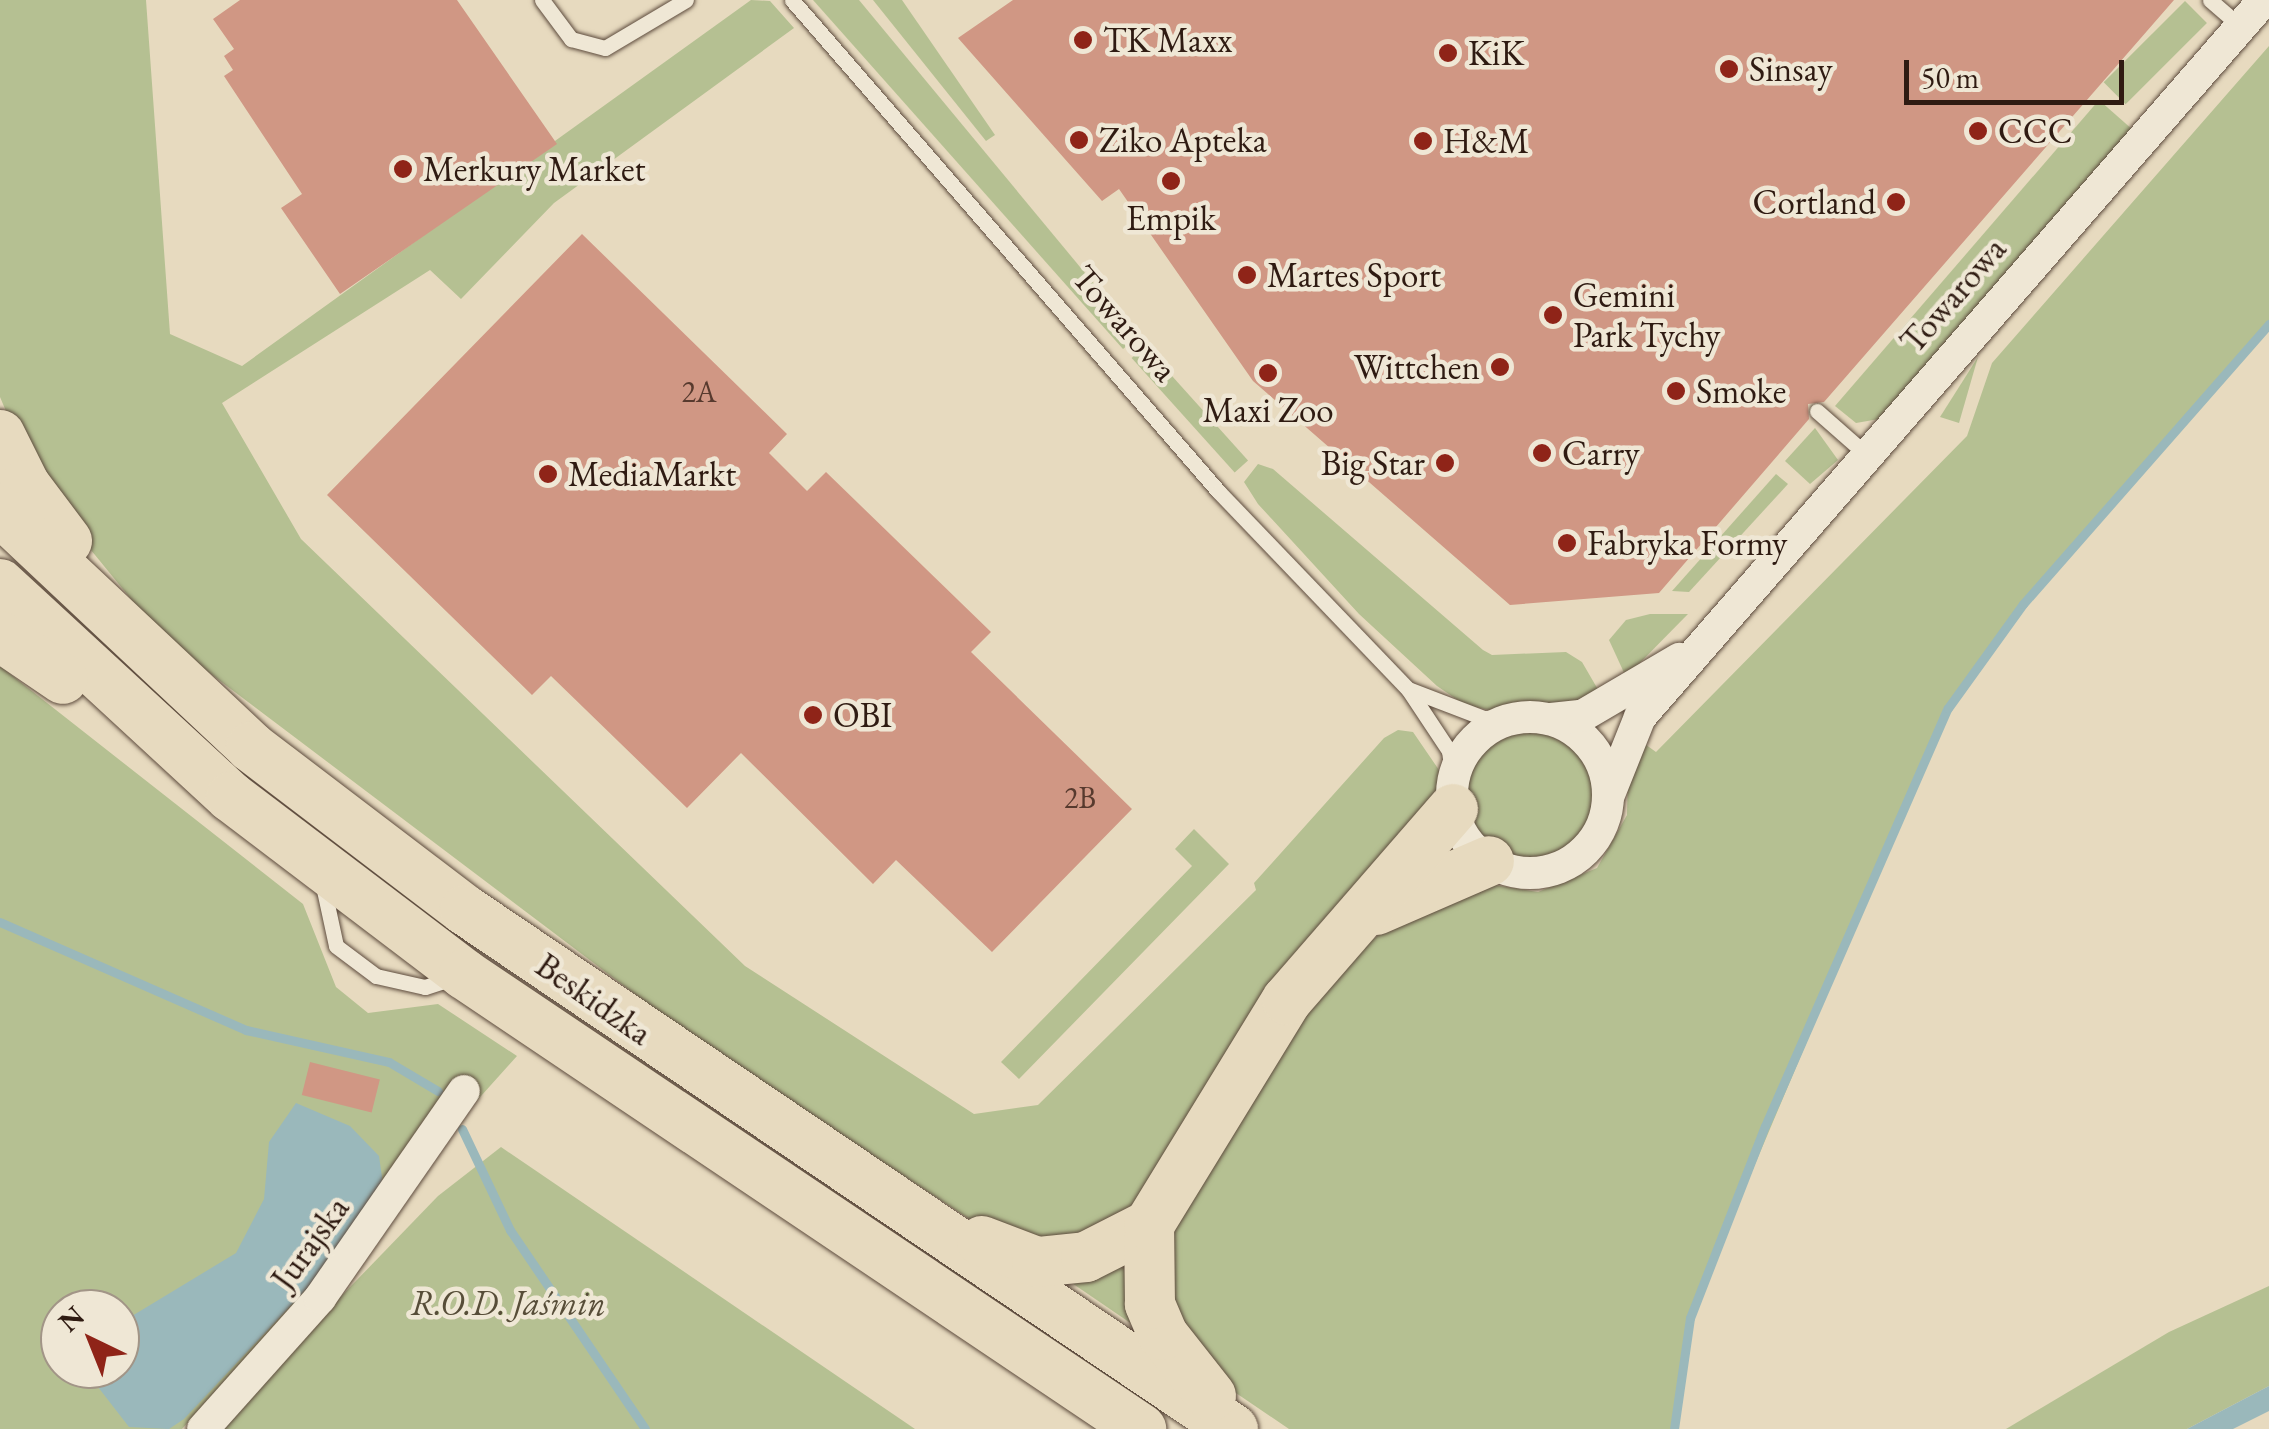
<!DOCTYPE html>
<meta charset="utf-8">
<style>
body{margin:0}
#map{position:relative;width:2269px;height:1429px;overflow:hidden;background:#e7dabf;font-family:"EB Garamond",serif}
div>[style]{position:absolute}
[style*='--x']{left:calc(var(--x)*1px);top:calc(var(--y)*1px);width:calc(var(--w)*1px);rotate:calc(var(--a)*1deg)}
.green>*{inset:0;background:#b5c092;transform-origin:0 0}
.round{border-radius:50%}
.water>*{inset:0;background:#9ab8bb}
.stream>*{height:9px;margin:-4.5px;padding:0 4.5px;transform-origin:4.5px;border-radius:4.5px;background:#9ab8bb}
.building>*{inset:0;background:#d09784;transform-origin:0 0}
.roads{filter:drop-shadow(0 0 2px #5d4b3d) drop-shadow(0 0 2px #5d4b3d)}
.lane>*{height:15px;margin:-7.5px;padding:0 7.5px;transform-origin:7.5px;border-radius:7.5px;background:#efe7d5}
.street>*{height:32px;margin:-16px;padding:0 16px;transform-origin:16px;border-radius:16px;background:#efe7d5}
.street>.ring{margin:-16px;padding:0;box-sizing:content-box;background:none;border:32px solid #efe7d5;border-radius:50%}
.primary>*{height:50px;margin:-25px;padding:0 25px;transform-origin:25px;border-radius:25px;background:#e7dabf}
.dots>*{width:28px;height:28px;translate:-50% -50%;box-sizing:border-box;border:5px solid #efe7d5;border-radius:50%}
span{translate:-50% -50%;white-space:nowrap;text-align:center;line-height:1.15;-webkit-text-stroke:9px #efe7d5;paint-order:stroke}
.number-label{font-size:30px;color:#573a2e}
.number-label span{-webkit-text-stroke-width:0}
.poi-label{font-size:35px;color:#2f1b12}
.left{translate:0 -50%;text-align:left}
.right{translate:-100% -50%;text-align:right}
.street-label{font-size:35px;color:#2f1b12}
.park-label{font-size:35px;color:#574d38;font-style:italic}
.north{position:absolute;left:40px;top:1289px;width:100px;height:100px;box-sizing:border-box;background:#efe7d5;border:2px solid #a29587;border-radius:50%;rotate:317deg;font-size:28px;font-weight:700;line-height:40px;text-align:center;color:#2f1b12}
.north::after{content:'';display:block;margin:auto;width:35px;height:45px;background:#8f2418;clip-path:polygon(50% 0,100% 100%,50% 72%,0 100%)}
.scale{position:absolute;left:1904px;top:60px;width:220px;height:45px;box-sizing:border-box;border:5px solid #2f1b12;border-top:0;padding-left:12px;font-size:30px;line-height:35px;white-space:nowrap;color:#2f1b12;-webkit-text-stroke:8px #efe7d5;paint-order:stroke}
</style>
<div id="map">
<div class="green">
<div style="clip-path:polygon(0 0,146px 0,170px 334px,242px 366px,751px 0,770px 1px,794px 28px,554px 203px,461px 299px,430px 270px,222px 403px,301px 539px,745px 966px,974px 1114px,1038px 1105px,1256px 890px,1254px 883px,1384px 738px,1398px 730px,1413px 732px,1439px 770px,1438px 801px,1134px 1217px,1072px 1251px,980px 1226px,689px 1035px,162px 637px,37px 484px,0 397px)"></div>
<div style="clip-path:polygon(813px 0,859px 0,1138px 337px,1123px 349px)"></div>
<div style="clip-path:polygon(873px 0,902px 0,995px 135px,986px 141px)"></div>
<div style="left:2185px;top:1px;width:31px;height:115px;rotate:45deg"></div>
<div style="clip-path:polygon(2269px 46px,2269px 320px,2023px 604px,1948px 708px,1690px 1318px,1674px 1429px,1289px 1429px,1205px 1372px,1161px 1291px,1166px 1240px,1281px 1035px,1366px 945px,1413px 908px,1475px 882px,1538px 892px,1597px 868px,1627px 815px,1628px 771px,1642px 742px,1656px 752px,1967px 436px,1992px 363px)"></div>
<div style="clip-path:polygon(2099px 100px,2133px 130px,1879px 419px,1856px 423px,1835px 406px)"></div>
<div style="left:1145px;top:346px;width:154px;height:18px;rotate:48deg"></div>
<div style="clip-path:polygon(1978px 357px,1959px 423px,1940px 417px)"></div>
<div style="clip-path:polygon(1815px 428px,1838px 460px,1810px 484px,1785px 461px)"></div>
<div style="clip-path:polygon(1258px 464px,1273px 469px,1483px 650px,1492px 655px,1566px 652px,1582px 662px,1600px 693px,1567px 706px,1489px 710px,1465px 705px,1437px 686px,1359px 614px,1258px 504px,1244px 482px)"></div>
<div style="clip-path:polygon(1776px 474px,1788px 484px,1689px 592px,1672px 591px)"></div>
<div style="clip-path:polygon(1650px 614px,1688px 614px,1626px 677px,1609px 640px,1626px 620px)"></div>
<div style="clip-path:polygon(evenodd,0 666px,303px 904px,336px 987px,368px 1013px,438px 1004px,517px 1056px,182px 1429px,0 1429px,0 666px,60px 1309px,120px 1309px,120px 1369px,60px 1369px,60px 1309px)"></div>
<div class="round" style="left:1467px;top:731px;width:130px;height:130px"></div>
<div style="clip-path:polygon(1194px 829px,1229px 864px,1019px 1079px,1001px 1062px,1192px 866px,1175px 849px)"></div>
<div style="clip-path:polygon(501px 1147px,915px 1429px,213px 1429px,438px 1196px)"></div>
<div style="clip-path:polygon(1138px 1248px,1145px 1333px,1066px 1279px)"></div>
<div style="clip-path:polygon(2269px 1286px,2269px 1386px,2187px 1429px,2006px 1429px,2169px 1332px)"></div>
</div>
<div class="water">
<div style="clip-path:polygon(296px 1103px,350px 1126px,379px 1156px,383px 1184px,314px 1281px,184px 1419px,169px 1429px,129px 1427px,98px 1387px,94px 1369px,120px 1369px,120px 1325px,127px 1319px,236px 1253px,264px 1199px,269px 1142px)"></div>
<div style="clip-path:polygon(2269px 1386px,2269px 1411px,2233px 1429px,2187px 1429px)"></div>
</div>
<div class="stream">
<div style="--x:0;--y:922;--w:269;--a:23.7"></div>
<div style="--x:246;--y:1030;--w:147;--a:12.6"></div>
<div style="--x:389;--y:1062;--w:57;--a:30.6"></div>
<div style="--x:462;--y:1129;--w:112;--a:64.6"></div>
<div style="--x:510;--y:1230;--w:240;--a:55.8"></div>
<div style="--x:1674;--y:1429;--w:112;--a:-81.8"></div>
<div style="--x:1690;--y:1318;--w:206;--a:-68.7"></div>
<div style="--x:1765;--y:1126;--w:456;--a:-66.4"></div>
<div style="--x:1948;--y:708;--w:128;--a:-54.2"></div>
<div style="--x:2023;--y:604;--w:373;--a:-48.7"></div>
</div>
<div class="building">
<div style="clip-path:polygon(240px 0,457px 0,557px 144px,340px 294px,281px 208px,302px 194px,224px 76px,233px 70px,224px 56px,234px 49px,213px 19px)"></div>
<div style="clip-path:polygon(1013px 0,2174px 0,1824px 402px,1808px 404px,1809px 419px,1659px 593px,1510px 605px,1253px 381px,1119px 189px,1102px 201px,958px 38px)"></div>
<div style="clip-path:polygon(582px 234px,787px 434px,769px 453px,807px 491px,826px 472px,991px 632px,971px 652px,1132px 809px,992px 952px,896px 860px,873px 884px,741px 753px,687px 808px,551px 676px,532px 695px,327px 495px)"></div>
<div style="left:310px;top:1062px;width:72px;height:34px;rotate:14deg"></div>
</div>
<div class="roads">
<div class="lane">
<div style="--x:542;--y:0;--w:49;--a:53.4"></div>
<div style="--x:571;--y:39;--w:35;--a:15"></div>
<div style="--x:605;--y:48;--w:94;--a:-30.7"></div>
<div style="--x:792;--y:0;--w:651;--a:49.05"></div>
<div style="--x:1219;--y:492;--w:273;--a:46.2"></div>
<div style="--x:1408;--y:689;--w:74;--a:56.5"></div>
<div style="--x:1449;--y:751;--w:28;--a:82"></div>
<div style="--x:2210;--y:0;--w:40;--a:41"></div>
<div style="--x:1817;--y:411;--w:68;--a:41.4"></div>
<div style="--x:1408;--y:689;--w:81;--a:20.9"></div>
<div style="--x:1484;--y:718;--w:42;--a:-2.7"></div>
<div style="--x:322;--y:881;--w:66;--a:77.8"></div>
<div style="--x:336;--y:946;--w:50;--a:36.9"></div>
<div style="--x:376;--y:976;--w:50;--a:12.7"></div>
<div style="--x:425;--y:987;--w:29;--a:-18"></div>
</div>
<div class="street">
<div class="ring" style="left:1452px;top:717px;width:124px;height:124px"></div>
<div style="--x:1551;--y:719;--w:31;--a:-6"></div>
<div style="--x:1582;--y:716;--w:113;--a:-30.4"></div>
<div style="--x:1608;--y:797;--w:86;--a:-68.2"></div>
<div style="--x:1640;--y:717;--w:951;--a:-48.97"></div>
<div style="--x:203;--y:1429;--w:176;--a:-48.2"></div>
<div style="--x:320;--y:1298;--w:252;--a:-55.2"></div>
</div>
<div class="primary">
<div style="--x:0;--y:435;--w:56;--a:63.4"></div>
<div style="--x:25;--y:485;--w:70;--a:53.1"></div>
<div style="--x:0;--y:511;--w:345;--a:43.2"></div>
<div style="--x:251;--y:747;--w:269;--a:37.3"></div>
<div style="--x:465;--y:910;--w:927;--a:34.05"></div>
<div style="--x:0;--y:584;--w:314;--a:42.7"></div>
<div style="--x:231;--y:797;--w:293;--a:37.2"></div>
<div style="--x:464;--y:974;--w:816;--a:33.9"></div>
<div style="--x:0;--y:636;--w:76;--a:34.3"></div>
<div style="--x:1376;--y:910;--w:123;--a:-23.4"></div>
<div style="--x:982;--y:1241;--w:59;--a:20.9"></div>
<div style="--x:1037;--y:1262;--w:49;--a:-5.8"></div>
<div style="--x:1086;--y:1257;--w:71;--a:-26.9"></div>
<div style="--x:1211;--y:1396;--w:78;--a:-128.2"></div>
<div style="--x:1163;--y:1335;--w:34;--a:-113"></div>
<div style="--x:1150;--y:1304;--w:79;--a:-90.7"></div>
<div style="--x:1149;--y:1225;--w:264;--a:-58.5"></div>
<div style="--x:1287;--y:1000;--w:253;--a:-49"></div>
</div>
</div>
<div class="dots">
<div style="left:1083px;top:40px;background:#8f2418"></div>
<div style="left:1448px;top:53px;background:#8f2418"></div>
<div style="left:1729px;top:69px;background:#8f2418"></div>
<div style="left:1978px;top:131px;background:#8f2418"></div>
<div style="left:1079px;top:140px;background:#8f2418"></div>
<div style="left:1423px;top:141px;background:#8f2418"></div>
<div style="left:403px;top:169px;background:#8f2418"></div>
<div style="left:1171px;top:181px;background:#8f2418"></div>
<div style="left:1896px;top:202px;background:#8f2418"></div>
<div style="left:1247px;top:275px;background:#8f2418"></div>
<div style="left:1553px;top:315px;background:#8f2418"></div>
<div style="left:1500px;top:367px;background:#8f2418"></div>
<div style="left:1268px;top:373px;background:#8f2418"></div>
<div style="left:1676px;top:391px;background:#8f2418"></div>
<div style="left:1542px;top:453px;background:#8f2418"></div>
<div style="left:1445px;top:463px;background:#8f2418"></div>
<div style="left:548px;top:474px;background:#8f2418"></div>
<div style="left:1567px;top:543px;background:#8f2418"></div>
<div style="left:813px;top:715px;background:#8f2418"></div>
</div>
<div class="number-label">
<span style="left:699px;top:392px">2A</span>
<span style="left:1080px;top:798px">2B</span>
</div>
<div class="poi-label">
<span class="left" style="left:1103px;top:40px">TK Maxx</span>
<span class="left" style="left:1468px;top:53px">KiK</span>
<span class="left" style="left:1749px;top:69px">Sinsay</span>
<span class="left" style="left:1998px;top:131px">CCC</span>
<span class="left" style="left:1099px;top:140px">Ziko Apteka</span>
<span class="left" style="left:1443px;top:141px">H&amp;M</span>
<span class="left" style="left:423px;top:169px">Merkury Market</span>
<span class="right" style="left:1876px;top:202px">Cortland</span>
<span style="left:1171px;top:218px">Empik</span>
<span class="left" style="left:1267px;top:275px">Martes Sport</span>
<span class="left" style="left:1573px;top:315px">Gemini<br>Park Tychy</span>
<span class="right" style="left:1480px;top:367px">Wittchen</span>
<span class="left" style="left:1696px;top:391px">Smoke</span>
<span style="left:1268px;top:410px">Maxi Zoo</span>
<span class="left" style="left:1562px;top:453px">Carry</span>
<span class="right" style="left:1425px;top:463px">Big Star</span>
<span class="left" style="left:568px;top:474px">MediaMarkt</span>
<span class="left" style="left:1587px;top:543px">Fabryka Formy</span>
<span class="left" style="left:833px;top:715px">OBI</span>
</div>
<div class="street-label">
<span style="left:1953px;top:295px;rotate:-49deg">Towarowa</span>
<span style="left:1125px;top:323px;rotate:49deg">Towarowa</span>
<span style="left:594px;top:999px;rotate:35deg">Beskidzka</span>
<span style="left:310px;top:1243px;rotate:-54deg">Jurajska</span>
</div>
<div class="park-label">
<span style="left:508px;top:1303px">R.O.D. Jaśmin</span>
</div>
<div class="north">N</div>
<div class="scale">50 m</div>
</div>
